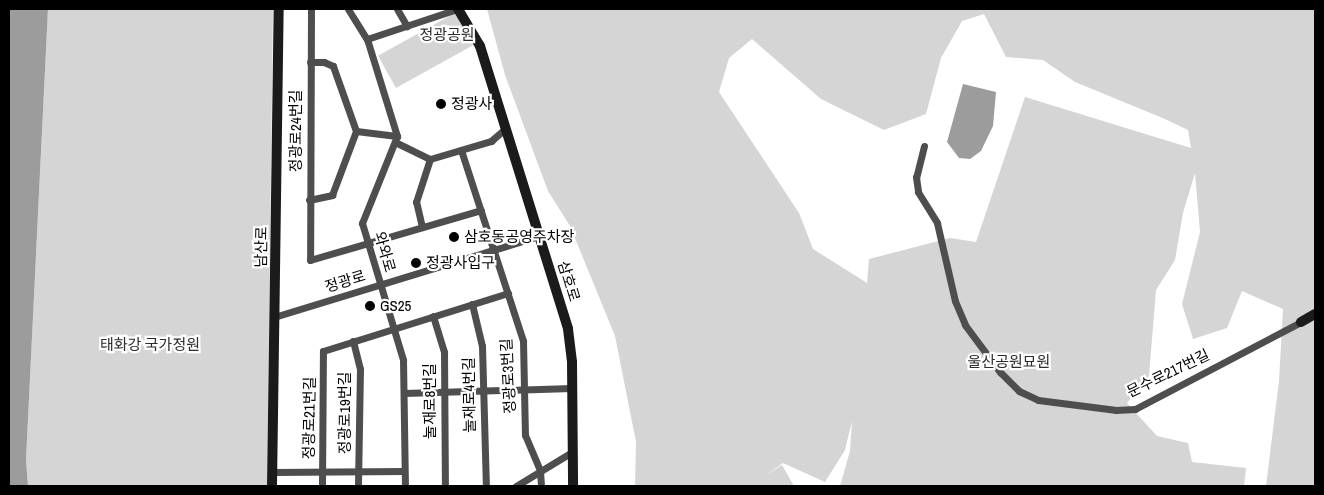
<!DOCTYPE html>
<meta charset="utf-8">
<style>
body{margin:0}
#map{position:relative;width:1324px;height:495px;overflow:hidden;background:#fff;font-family:"Archivo Narrow","Noto Sans KR",sans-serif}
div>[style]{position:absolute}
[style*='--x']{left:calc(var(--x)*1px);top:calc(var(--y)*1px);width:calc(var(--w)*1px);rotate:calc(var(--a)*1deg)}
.green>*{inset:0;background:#d5d5d5;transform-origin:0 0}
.water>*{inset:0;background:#9c9c9c}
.street>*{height:7px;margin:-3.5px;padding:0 3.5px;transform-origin:3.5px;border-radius:3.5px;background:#4e4e4e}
.secondary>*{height:10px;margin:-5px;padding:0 5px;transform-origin:5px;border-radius:5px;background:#1b1b1b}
.dots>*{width:14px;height:14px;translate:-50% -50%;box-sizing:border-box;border:2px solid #fff;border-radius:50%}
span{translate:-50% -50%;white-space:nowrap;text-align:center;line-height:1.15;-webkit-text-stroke:4.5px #fff;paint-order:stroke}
.park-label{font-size:15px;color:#2c2c2c}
.poi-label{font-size:15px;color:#000}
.left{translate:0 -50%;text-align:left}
.street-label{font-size:15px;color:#000}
.frame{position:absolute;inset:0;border:10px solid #000;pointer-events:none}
</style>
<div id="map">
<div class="green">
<div style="clip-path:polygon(48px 9px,273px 9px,267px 486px,28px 486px,26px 460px)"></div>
<div style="clip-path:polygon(evenodd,487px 9px,1315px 9px,1315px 486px,1266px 486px,1279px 381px,1283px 309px,1242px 291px,1227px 328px,1193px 339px,1182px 304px,1200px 232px,1195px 173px,1183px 213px,1175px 260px,1156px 290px,1149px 376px,1127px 403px,1157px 436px,1188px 443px,1192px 462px,1246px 468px,1244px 486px,840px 486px,850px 451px,852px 421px,845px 450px,825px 482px,783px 463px,765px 476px,782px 465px,794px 486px,635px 486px,636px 442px,615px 336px,570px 226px,548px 191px,505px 75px,487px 9px,984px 14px,1006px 57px,1043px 60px,1075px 82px,1165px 119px,1188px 130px,1191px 148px,1025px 97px,976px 242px,950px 238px,869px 259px,867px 283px,813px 249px,799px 213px,719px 92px,729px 58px,752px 39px,821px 99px,884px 130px,926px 114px,941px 58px,962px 21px,984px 14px)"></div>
<div style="left:455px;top:13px;width:37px;height:88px;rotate:61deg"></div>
</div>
<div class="water">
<div style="clip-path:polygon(9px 9px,48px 9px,26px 460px,28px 486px,9px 486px)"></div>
<div style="clip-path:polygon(963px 84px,996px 92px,993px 126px,981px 151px,970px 159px,959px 158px,947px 142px)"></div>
</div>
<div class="street">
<div style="--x:311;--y:9;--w:251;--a:90.2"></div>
<div style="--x:310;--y:260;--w:178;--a:-16.3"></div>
<div style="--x:348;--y:9;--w:36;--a:58"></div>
<div style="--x:367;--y:39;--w:102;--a:72.8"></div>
<div style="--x:397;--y:136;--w:94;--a:111.9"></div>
<div style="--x:362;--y:223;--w:143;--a:73.3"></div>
<div style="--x:403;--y:360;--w:126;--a:89.1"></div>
<div style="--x:397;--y:9;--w:20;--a:60"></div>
<div style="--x:367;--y:39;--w:95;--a:-18.4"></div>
<div style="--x:356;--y:131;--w:41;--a:7"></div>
<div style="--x:395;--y:142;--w:39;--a:26"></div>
<div style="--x:924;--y:146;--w:32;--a:104"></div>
<div style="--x:916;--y:177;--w:15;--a:82"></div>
<div style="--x:918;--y:192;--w:36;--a:58"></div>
<div style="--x:937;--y:223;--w:80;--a:77"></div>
<div style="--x:955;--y:301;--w:26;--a:67"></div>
<div style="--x:965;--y:325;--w:59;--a:53.3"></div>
<div style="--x:1000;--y:372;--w:27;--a:45"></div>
<div style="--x:1019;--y:391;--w:21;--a:25"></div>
<div style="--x:1038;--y:400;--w:79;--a:7.3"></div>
<div style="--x:1116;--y:410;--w:19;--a:-3"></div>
<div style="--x:1135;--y:409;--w:187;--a:-27.7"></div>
<div style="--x:461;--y:150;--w:201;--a:72"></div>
<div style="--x:523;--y:341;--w:94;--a:88.8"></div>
<div style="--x:525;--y:435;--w:39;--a:67"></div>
<div style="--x:540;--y:471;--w:15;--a:86"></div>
<div style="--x:309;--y:200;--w:24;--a:-12"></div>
<div style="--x:332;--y:195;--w:68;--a:-69.4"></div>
<div style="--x:356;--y:131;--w:69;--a:-109.5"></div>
<div style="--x:333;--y:66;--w:10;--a:-156"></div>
<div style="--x:324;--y:62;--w:14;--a:180"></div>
<div style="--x:422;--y:227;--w:26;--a:-103"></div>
<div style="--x:416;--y:202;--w:45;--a:-72"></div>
<div style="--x:430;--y:159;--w:64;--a:-16.4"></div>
<div style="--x:491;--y:141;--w:18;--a:-41"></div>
<div style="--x:472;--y:304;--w:43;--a:76.6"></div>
<div style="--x:482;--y:346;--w:140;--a:88.4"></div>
<div style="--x:433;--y:316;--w:38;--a:73"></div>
<div style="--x:444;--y:352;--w:134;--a:89.6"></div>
<div style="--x:274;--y:317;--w:277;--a:-17"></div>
<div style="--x:353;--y:341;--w:29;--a:76"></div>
<div style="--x:360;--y:369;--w:117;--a:91"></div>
<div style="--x:404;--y:393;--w:168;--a:-1.7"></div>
<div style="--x:273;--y:472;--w:131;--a:-0.4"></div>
<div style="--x:322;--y:486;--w:135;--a:-89.6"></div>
<div style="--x:323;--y:351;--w:194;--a:-17.4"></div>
<div style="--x:516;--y:486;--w:66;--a:-31.3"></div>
</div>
<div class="secondary">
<div style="--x:458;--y:9;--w:43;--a:59.3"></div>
<div style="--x:480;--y:46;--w:296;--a:72.7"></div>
<div style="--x:568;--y:329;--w:33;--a:83"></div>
<div style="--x:572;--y:362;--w:124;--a:89.5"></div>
<div style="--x:1301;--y:322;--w:16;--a:-30"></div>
<div style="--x:272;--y:486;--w:477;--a:-89.2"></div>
</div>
<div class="dots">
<div style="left:441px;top:104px;background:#000"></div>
<div style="left:454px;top:237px;background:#000"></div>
<div style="left:416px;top:263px;background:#000"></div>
<div style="left:370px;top:306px;background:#000"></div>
</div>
<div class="park-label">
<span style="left:447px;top:35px">정광공원</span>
<span style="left:150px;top:345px">태화강 국가정원</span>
<span style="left:1009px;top:362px">울산공원묘원</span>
</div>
<div class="poi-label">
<span class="left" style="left:451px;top:104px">정광사</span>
<span class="left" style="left:464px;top:237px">삼호동공영주차장</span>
<span class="left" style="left:426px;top:263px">정광사입구</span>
<span class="left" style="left:380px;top:306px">GS25</span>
</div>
<div class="street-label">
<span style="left:296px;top:131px;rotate:-90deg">정광로24번길</span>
<span style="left:261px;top:247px;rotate:-89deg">남산로</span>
<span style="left:385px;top:252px;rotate:74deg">와와로</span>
<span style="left:345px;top:281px;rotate:-17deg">정광로</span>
<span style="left:569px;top:281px;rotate:73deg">삼호로</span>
<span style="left:1168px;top:373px;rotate:-26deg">문수로217번길</span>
<span style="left:508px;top:376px;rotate:-93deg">정광로3번길</span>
<span style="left:469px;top:395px;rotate:-91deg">눌재로4번길</span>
<span style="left:430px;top:401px;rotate:-90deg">눌재로8번길</span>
<span style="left:345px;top:413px;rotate:-90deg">정광로19번길</span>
<span style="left:309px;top:418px;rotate:-89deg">정광로21번길</span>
</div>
<div class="frame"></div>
</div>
